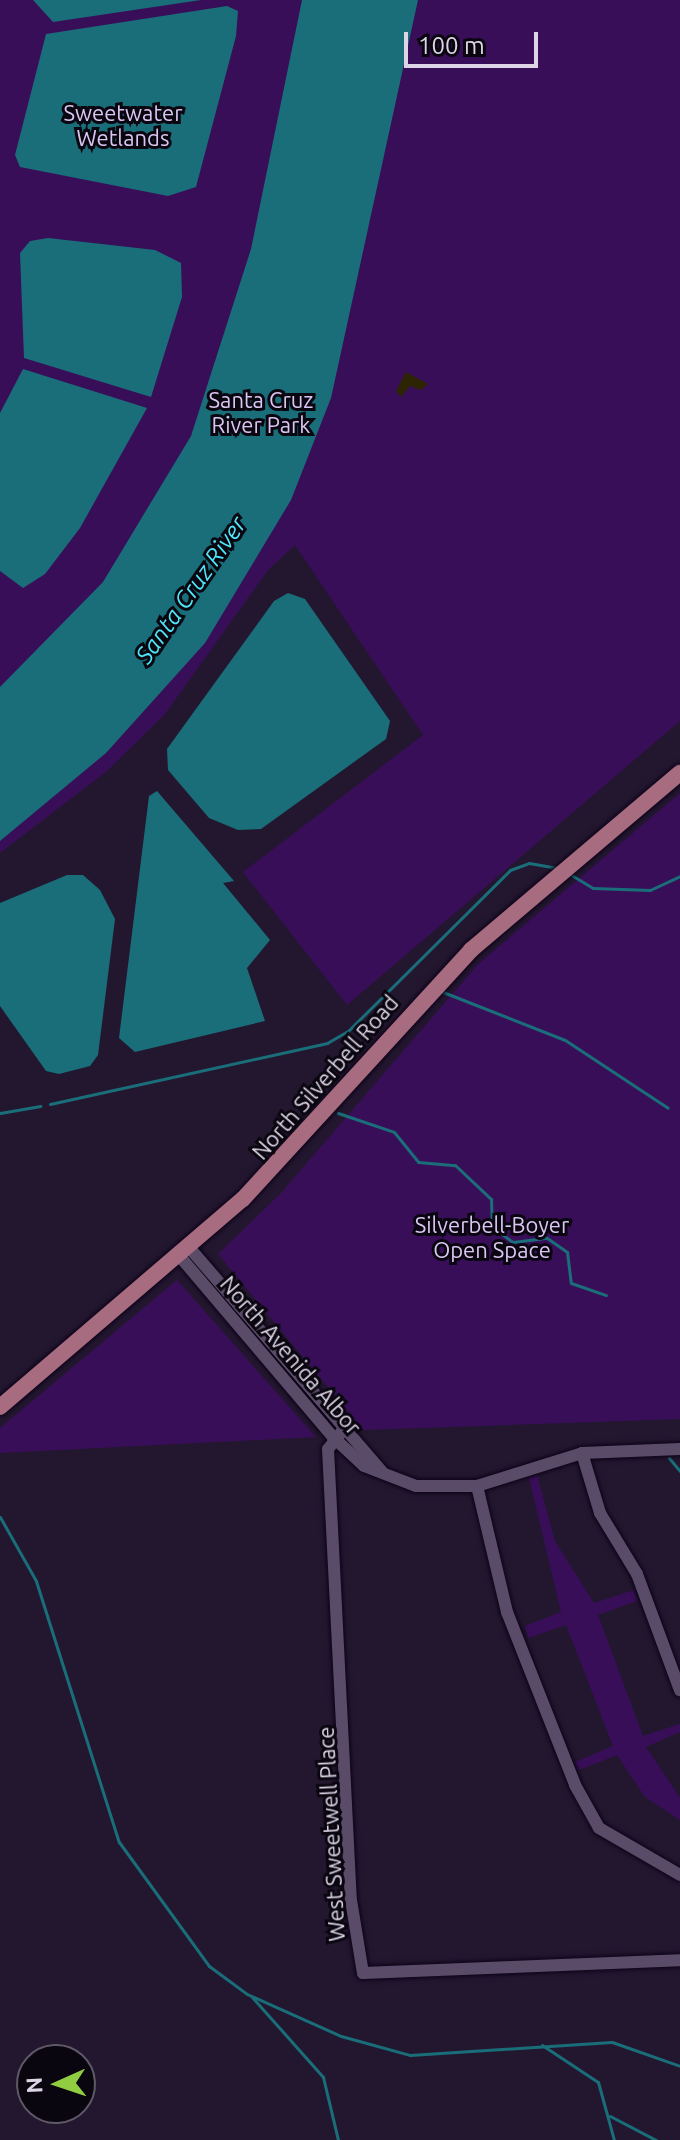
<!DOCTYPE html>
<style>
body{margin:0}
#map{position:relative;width:680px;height:2140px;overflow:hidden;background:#231730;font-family:Ubuntu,sans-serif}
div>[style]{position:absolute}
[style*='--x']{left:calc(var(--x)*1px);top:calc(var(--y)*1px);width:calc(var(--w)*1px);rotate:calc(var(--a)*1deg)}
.green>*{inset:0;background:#390e59}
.sand>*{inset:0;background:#2c2403}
.water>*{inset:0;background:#196e79}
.stream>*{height:3px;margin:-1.5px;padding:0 1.5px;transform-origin:1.5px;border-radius:1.5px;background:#196e79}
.roads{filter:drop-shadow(0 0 2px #0d0317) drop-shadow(0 0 2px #0d0317)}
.minor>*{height:12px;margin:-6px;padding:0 6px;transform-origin:6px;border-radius:6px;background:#5a4c69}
.major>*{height:16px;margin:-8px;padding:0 8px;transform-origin:8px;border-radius:8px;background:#a76c80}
span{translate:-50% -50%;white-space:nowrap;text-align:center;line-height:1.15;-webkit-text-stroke:6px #0a0610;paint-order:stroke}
.park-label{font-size:22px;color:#dac6f2}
.street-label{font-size:22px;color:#ddd5e6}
.water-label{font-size:24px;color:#4ee7fa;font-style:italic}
.north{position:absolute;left:16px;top:2044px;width:80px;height:80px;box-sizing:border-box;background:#0a0610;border:2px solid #5e5966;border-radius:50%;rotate:267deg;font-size:22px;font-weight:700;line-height:32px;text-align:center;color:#ddd5e6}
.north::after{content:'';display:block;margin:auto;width:28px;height:36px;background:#90cd41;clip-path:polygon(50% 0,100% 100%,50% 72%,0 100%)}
.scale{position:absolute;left:404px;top:32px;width:134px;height:36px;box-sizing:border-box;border:4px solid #ddd5e6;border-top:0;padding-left:10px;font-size:24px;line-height:28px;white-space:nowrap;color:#ddd5e6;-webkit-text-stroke:6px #0a0610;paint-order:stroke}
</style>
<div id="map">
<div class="green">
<div style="clip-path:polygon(0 0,680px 0,680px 721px,347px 1005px,243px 872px,423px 735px,295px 545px,268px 570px,165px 714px,107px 771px,0 853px)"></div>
<div style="clip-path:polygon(680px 793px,680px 1419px,363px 1430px,218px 1254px,282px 1192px,478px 964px)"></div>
<div style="clip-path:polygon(177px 1280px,316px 1437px,0 1453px,0 1428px)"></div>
<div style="clip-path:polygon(537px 1475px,555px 1541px,594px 1603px,634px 1590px,637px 1601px,598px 1615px,643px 1736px,680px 1724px,680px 1732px,646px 1747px,680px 1798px,680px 1820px,645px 1797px,617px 1755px,579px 1770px,575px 1762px,613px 1746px,566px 1625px,528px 1638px,525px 1626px,561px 1612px,529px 1478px)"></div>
</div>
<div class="sand">
<div style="clip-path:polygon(406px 372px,428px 384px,421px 390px,410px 386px,401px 397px,396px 391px)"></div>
</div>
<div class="water">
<div style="clip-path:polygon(33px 0,201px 0,53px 22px)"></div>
<div style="clip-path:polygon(302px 0,418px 0,331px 398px,291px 500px,205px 643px,106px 753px,0 841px,0 687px,103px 582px,191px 436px,251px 249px)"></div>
<div style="clip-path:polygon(227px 6px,238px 11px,236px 36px,196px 187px,168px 196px,20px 167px,15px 155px,46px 34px)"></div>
<div style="clip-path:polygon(48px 238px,155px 250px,181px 263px,182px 297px,151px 397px,24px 358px,20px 253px,30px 241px)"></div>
<div style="clip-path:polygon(23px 369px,147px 408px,80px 528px,45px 574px,23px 588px,0 571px,0 413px)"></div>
<div style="clip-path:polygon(288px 593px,305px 599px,390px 721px,386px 739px,261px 829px,238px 830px,209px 818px,168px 770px,167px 749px,274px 601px)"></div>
<div style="clip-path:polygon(157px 791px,234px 881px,223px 883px,270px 940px,247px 968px,265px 1021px,135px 1052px,119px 1038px,149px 796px)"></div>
<div style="clip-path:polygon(67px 875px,83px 875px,100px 890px,115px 919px,98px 1055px,90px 1066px,59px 1074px,46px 1071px,0 1006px,0 903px)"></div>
</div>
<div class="stream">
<div style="--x:568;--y:873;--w:29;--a:31"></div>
<div style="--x:593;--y:888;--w:57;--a:2"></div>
<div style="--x:650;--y:890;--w:33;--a:-25"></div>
<div style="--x:443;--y:992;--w:131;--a:21.5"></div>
<div style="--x:565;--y:1040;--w:123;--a:33.4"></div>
<div style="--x:50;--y:1104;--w:284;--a:-12.4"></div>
<div style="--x:327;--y:1043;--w:24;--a:-30"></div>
<div style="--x:348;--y:1031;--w:228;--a:-44.8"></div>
<div style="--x:510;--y:870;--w:20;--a:-20"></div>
<div style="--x:529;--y:863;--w:29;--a:10"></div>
<div style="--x:0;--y:1113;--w:41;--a:-9.9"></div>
<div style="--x:338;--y:1113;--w:59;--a:18.7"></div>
<div style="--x:394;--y:1132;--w:38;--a:51"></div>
<div style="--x:418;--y:1162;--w:37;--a:5"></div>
<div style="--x:455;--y:1165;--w:50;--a:43.4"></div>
<div style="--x:491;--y:1199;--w:28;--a:88"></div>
<div style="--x:492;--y:1227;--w:26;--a:36"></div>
<div style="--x:513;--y:1242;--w:34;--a:-7"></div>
<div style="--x:547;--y:1238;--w:24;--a:35"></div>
<div style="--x:567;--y:1252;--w:31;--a:83"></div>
<div style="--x:571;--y:1283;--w:37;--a:19"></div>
<div style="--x:669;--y:1458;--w:17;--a:50"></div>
<div style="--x:0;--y:1517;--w:73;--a:60.6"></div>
<div style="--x:36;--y:1581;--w:274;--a:72.4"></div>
<div style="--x:119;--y:1842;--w:153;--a:54"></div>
<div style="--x:209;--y:1966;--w:47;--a:36.4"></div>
<div style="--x:247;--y:1994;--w:103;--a:24.1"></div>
<div style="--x:341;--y:2036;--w:72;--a:15.4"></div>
<div style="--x:410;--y:2055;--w:202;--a:-3.7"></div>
<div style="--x:612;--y:2042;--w:72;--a:19.4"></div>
<div style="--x:252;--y:1997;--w:107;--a:48.4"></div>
<div style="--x:323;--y:2077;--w:65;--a:76.6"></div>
<div style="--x:542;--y:2045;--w:67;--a:33.5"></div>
<div style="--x:598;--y:2082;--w:60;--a:74.6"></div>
<div style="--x:610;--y:2116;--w:52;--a:27.6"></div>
</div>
<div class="roads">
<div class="minor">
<div style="--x:187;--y:1245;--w:299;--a:49.3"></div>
<div style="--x:177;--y:1253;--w:241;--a:49.7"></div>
<div style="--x:333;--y:1437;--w:42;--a:43.1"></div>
<div style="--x:364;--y:1466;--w:56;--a:21"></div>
<div style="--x:416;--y:1486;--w:61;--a:0"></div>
<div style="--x:477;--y:1486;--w:110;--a:-17.4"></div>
<div style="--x:582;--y:1453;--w:98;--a:-2.3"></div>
<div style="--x:343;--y:1430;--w:24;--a:128"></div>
<div style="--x:328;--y:1449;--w:452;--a:87.1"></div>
<div style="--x:351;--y:1900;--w:74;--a:80.7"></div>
<div style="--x:363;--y:1973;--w:317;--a:-2.3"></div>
<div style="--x:582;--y:1453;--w:63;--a:73.3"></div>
<div style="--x:600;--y:1513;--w:71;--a:58.8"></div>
<div style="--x:637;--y:1574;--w:124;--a:69.7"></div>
<div style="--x:477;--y:1486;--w:130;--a:76.6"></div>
<div style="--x:507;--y:1612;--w:186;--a:68.5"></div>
<div style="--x:575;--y:1785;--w:49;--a:60.8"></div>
<div style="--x:599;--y:1828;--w:94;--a:30.1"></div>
</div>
<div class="major">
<div style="--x:0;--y:1407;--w:320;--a:-40.6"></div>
<div style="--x:243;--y:1199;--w:338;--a:-47.5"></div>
<div style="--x:471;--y:950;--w:274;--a:-40.3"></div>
</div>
</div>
<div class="park-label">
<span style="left:123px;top:125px">Sweetwater<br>Wetlands</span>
<span style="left:261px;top:412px">Santa Cruz<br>River Park</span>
<span style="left:492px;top:1237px">Silverbell-Boyer<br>Open Space</span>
</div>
<div class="street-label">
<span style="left:325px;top:1077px;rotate:-49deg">North Silverbell Road</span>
<span style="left:291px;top:1355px;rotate:49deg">North Avenida Albor</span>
<span style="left:331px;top:1834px;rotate:-93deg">West Sweetwell Place</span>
</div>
<div class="water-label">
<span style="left:191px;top:590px;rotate:-55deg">Santa Cruz River</span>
</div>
<div class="north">N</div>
<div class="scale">100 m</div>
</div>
